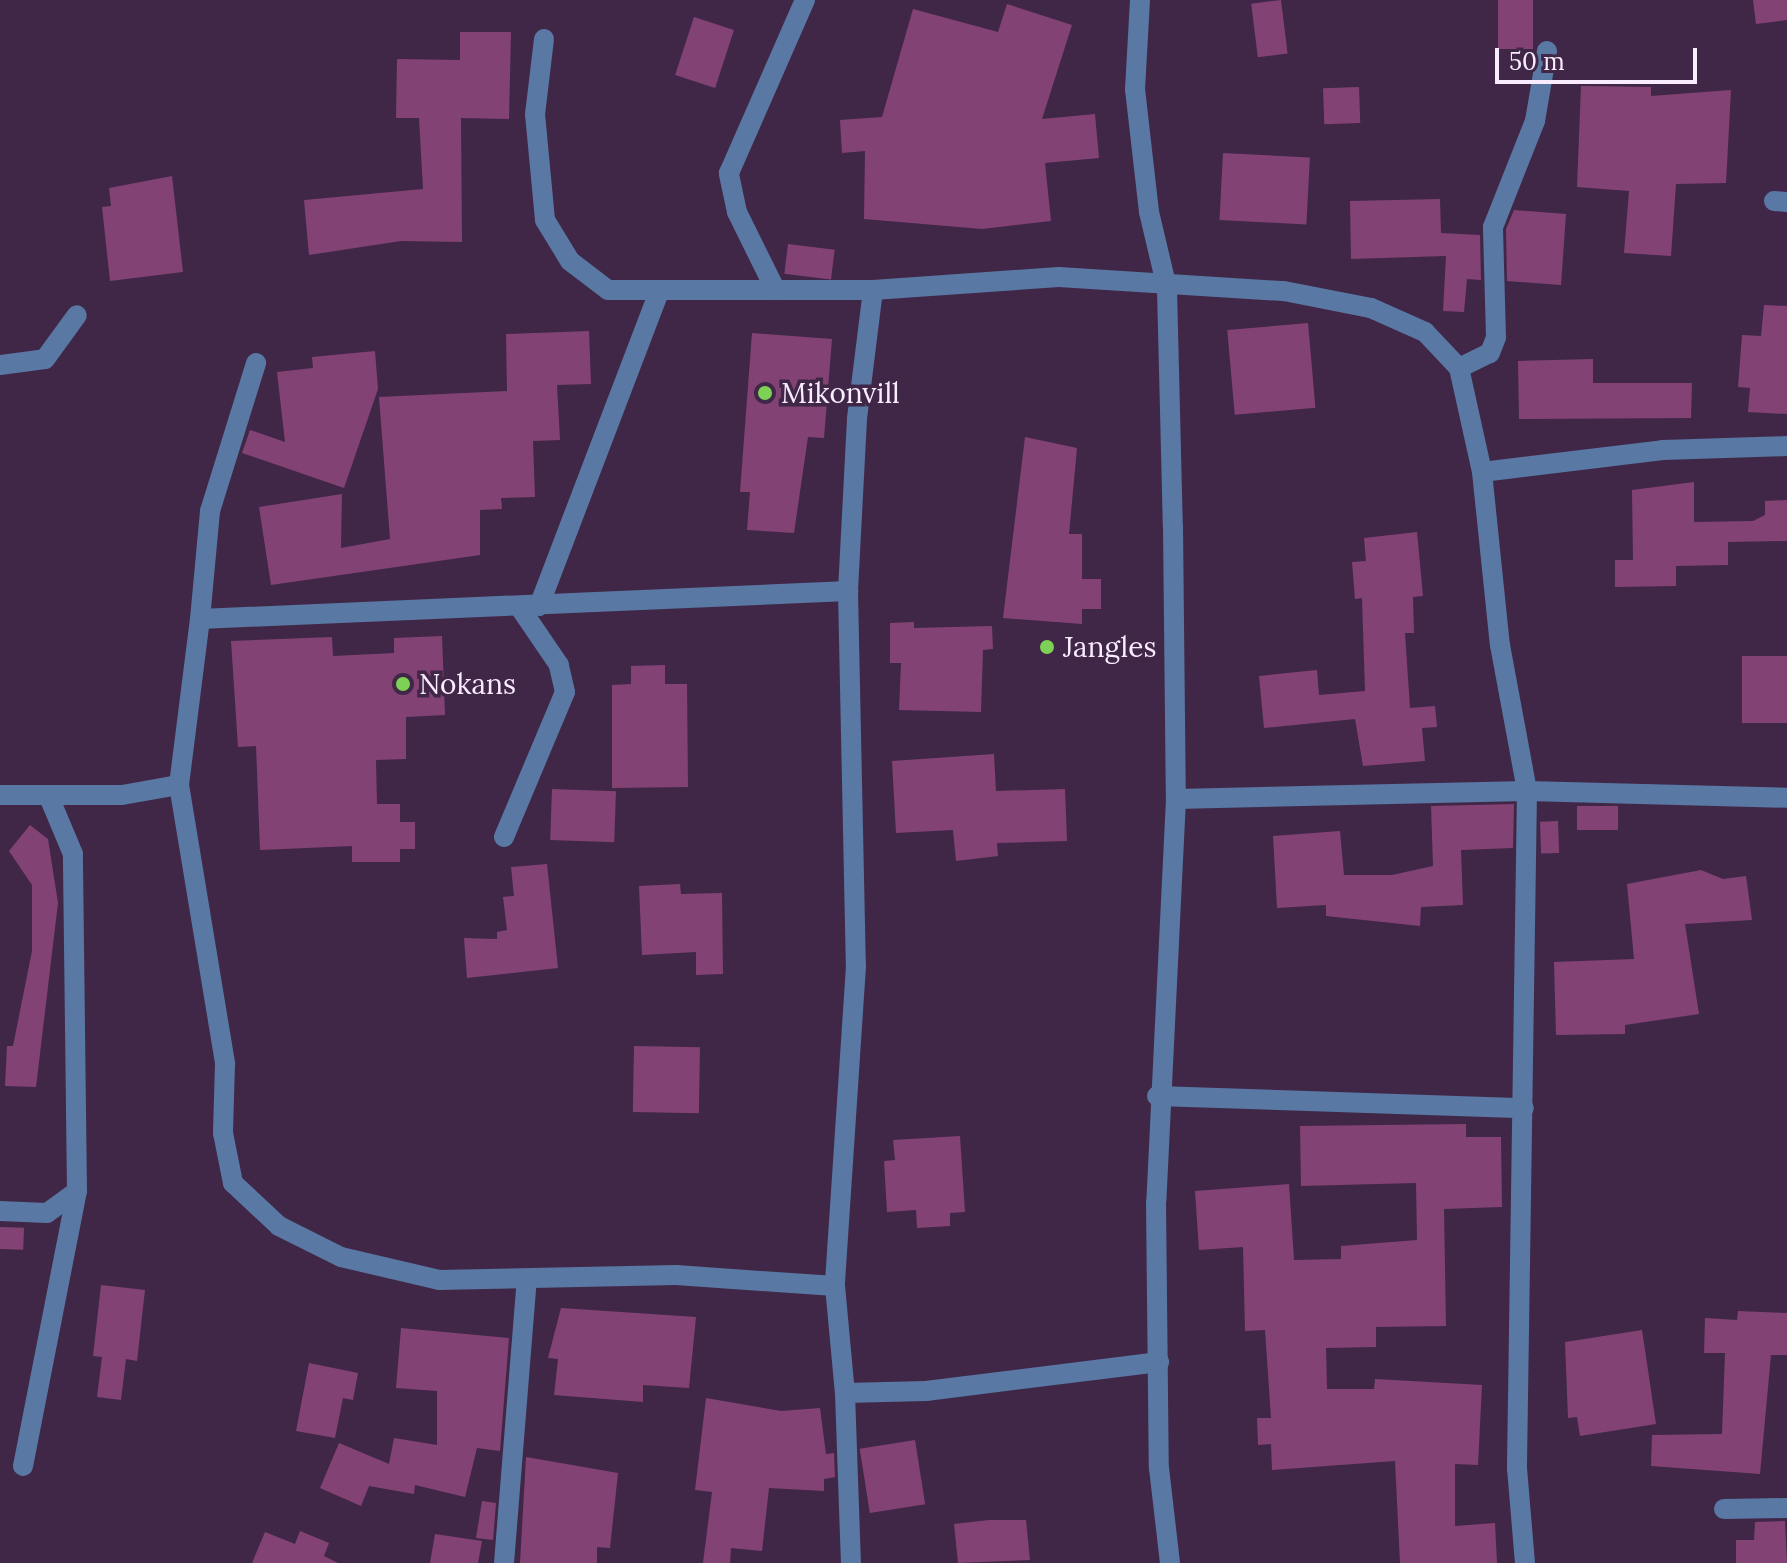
<!DOCTYPE html>
<style>
body{margin:0}
#map{position:relative;width:1787px;height:1563px;overflow:hidden;background:#402748;font-family:Lora,serif}
div>[style]{position:absolute}
[style*='--x']{left:calc(var(--x)*1px);top:calc(var(--y)*1px);width:calc(var(--w)*1px);rotate:calc(var(--a)*1deg)}
.building>*{inset:0;background:#834274;transform-origin:0 0}
.minor>*{height:20px;margin:-10px;padding:0 10px;transform-origin:10px;border-radius:10px;background:#5978a3}
.dots>*{width:22px;height:22px;translate:-50% -50%;box-sizing:border-box;border:4px solid #402748;border-radius:50%}
span{translate:-50% -50%;white-space:nowrap;text-align:center;line-height:1.15;-webkit-text-stroke:7px #402748;paint-order:stroke}
.poi-label{font-size:28px;color:#f9ecfe}
.left{translate:0 -50%;text-align:left}
.scale{position:absolute;left:1495px;top:48px;width:202px;height:36px;box-sizing:border-box;border:4px solid #f9ecfe;border-top:0;padding-left:10px;font-size:24px;line-height:28px;white-space:nowrap;color:#f9ecfe;-webkit-text-stroke:6px #402748;paint-order:stroke}
</style>
<div id="map">
<div class="building">
<div style="left:1281px;top:0;width:54px;height:30px;rotate:83deg"></div>
<div style="left:1498px;top:0;width:35px;height:49px"></div>
<div style="clip-path:polygon(1753px 0,1787px 0,1787px 20px,1756px 24px)"></div>
<div style="clip-path:polygon(1007px 4px,1072px 25px,1042px 119px,1095px 114px,1099px 158px,1045px 163px,1051px 221px,982px 229px,864px 219px,865px 151px,842px 153px,840px 120px,882px 117px,913px 9px,998px 32px)"></div>
<div style="left:694px;top:17px;width:42px;height:61px;rotate:18deg"></div>
<div style="clip-path:polygon(460px 32px,511px 32px,509px 119px,461px 118px,462px 242px,401px 241px,309px 255px,304px 200px,423px 189px,419px 118px,396px 118px,397px 59px,460px 60px)"></div>
<div style="clip-path:polygon(1581px 86px,1651px 87px,1651px 96px,1731px 90px,1726px 183px,1676px 184px,1671px 256px,1624px 253px,1629px 191px,1577px 187px)"></div>
<div style="left:1359px;top:87px;width:36px;height:36px;rotate:88deg"></div>
<div style="left:1223px;top:153px;width:87px;height:67px;rotate:3deg"></div>
<div style="clip-path:polygon(172px 176px,183px 272px,110px 281px,102px 207px,111px 206px,109px 188px)"></div>
<div style="clip-path:polygon(1440px 199px,1441px 233px,1480px 235px,1481px 280px,1467px 279px,1464px 312px,1443px 311px,1446px 256px,1351px 259px,1350px 201px)"></div>
<div style="clip-path:polygon(1514px 210px,1566px 214px,1561px 285px,1507px 281px,1506px 229px)"></div>
<div style="left:788px;top:244px;width:47px;height:30px;rotate:7deg"></div>
<div style="clip-path:polygon(1764px 305px,1787px 306px,1787px 414px,1748px 412px,1750px 388px,1738px 387px,1742px 335px,1761px 336px)"></div>
<div style="left:1308px;top:323px;width:85px;height:81px;rotate:85deg"></div>
<div style="clip-path:polygon(589px 331px,591px 384px,557px 385px,560px 440px,533px 441px,535px 497px,501px 498px,502px 509px,480px 510px,480px 555px,271px 585px,259px 507px,342px 494px,341px 548px,390px 539px,379px 397px,507px 391px,506px 334px)"></div>
<div style="clip-path:polygon(752px 333px,832px 339px,824px 438px,808px 437px,794px 533px,747px 530px,750px 492px,740px 492px)"></div>
<div style="clip-path:polygon(375px 351px,378px 389px,344px 488px,242px 453px,250px 430px,285px 442px,277px 372px,313px 368px,312px 357px)"></div>
<div style="clip-path:polygon(1593px 359px,1593px 383px,1692px 383px,1691px 418px,1519px 419px,1518px 361px)"></div>
<div style="clip-path:polygon(1025px 437px,1077px 448px,1069px 534px,1082px 534px,1082px 579px,1101px 579px,1101px 609px,1082px 609px,1082px 624px,1003px 618px)"></div>
<div style="clip-path:polygon(1694px 482px,1694px 522px,1753px 521px,1765px 515px,1765px 501px,1787px 500px,1787px 541px,1728px 542px,1728px 565px,1676px 566px,1676px 586px,1615px 587px,1615px 560px,1633px 560px,1632px 490px)"></div>
<div style="clip-path:polygon(1417px 532px,1423px 596px,1413px 597px,1414px 633px,1405px 633px,1410px 708px,1435px 706px,1437px 727px,1422px 728px,1425px 761px,1363px 766px,1355px 719px,1264px 728px,1259px 676px,1317px 670px,1319px 695px,1365px 691px,1362px 598px,1355px 599px,1352px 562px,1366px 561px,1364px 538px)"></div>
<div style="clip-path:polygon(914px 622px,914px 628px,992px 626px,993px 649px,983px 650px,981px 712px,899px 710px,901px 663px,890px 663px,890px 623px)"></div>
<div style="clip-path:polygon(442px 636px,445px 715px,406px 717px,406px 759px,376px 760px,377px 804px,400px 804px,400px 822px,415px 822px,415px 849px,400px 849px,400px 862px,352px 862px,352px 846px,260px 850px,256px 746px,238px 747px,231px 641px,332px 637px,333px 656px,394px 653px,394px 638px)"></div>
<div style="left:1787px;top:656px;width:67px;height:45px;rotate:90deg"></div>
<div style="clip-path:polygon(665px 665px,665px 684px,687px 684px,688px 787px,612px 788px,612px 685px,631px 684px,631px 666px)"></div>
<div style="clip-path:polygon(994px 754px,996px 791px,1065px 789px,1067px 841px,997px 843px,998px 856px,956px 861px,953px 830px,896px 833px,892px 761px)"></div>
<div style="left:552px;top:789px;width:64px;height:51px;rotate:2deg"></div>
<div style="clip-path:polygon(1514px 804px,1513px 848px,1461px 850px,1463px 905px,1421px 907px,1420px 926px,1326px 916px,1326px 905px,1277px 908px,1273px 836px,1340px 831px,1344px 875px,1392px 875px,1433px 866px,1431px 806px)"></div>
<div style="left:1577px;top:806px;width:41px;height:24px"></div>
<div style="left:1558px;top:821px;width:32px;height:18px;rotate:88deg"></div>
<div style="clip-path:polygon(30px 825px,48px 839px,58px 903px,36px 1087px,5px 1086px,7px 1046px,13px 1046px,32px 951px,32px 885px,9px 851px)"></div>
<div style="clip-path:polygon(547px 864px,558px 968px,467px 978px,464px 938px,497px 939px,497px 932px,507px 930px,503px 897px,514px 896px,511px 867px)"></div>
<div style="clip-path:polygon(1701px 870px,1723px 879px,1746px 876px,1752px 920px,1685px 924px,1699px 1014px,1625px 1025px,1625px 1034px,1556px 1035px,1554px 962px,1634px 959px,1627px 884px)"></div>
<div style="clip-path:polygon(680px 884px,681px 894px,722px 893px,723px 974px,696px 975px,696px 952px,642px 955px,639px 886px)"></div>
<div style="left:634px;top:1046px;width:66px;height:66px;rotate:1deg"></div>
<div style="clip-path:polygon(1466px 1124px,1466px 1137px,1501px 1137px,1502px 1207px,1444px 1209px,1446px 1326px,1376px 1327px,1376px 1347px,1326px 1348px,1327px 1389px,1374px 1389px,1375px 1379px,1482px 1385px,1478px 1465px,1455px 1464px,1455px 1526px,1495px 1523px,1497px 1563px,1400px 1563px,1395px 1461px,1272px 1470px,1271px 1444px,1258px 1445px,1257px 1418px,1271px 1418px,1265px 1330px,1245px 1331px,1243px 1247px,1199px 1250px,1195px 1191px,1289px 1184px,1294px 1260px,1341px 1259px,1341px 1246px,1417px 1240px,1416px 1183px,1301px 1186px,1300px 1126px)"></div>
<div style="clip-path:polygon(960px 1136px,965px 1212px,950px 1213px,950px 1226px,917px 1228px,916px 1210px,887px 1212px,884px 1161px,895px 1160px,893px 1140px)"></div>
<div style="left:0;top:1227px;width:24px;height:22px;rotate:2deg"></div>
<div style="clip-path:polygon(101px 1285px,145px 1290px,137px 1361px,126px 1359px,121px 1400px,97px 1397px,102px 1357px,93px 1356px)"></div>
<div style="clip-path:polygon(561px 1308px,696px 1317px,689px 1388px,643px 1385px,643px 1402px,554px 1395px,558px 1359px,548px 1358px)"></div>
<div style="clip-path:polygon(1738px 1311px,1787px 1313px,1787px 1355px,1771px 1355px,1760px 1474px,1651px 1466px,1652px 1435px,1722px 1434px,1725px 1353px,1704px 1353px,1705px 1318px,1737px 1320px)"></div>
<div style="clip-path:polygon(401px 1328px,509px 1338px,500px 1451px,477px 1448px,465px 1497px,415px 1485px,414px 1494px,369px 1486px,361px 1506px,320px 1488px,339px 1443px,389px 1464px,394px 1438px,437px 1445px,437px 1391px,396px 1388px)"></div>
<div style="clip-path:polygon(1642px 1330px,1656px 1424px,1580px 1436px,1577px 1417px,1568px 1418px,1565px 1342px)"></div>
<div style="clip-path:polygon(309px 1363px,358px 1373px,353px 1400px,343px 1398px,335px 1438px,296px 1431px)"></div>
<div style="clip-path:polygon(706px 1398px,781px 1411px,820px 1408px,826px 1454px,834px 1453px,835px 1477px,824px 1479px,824px 1491px,769px 1488px,762px 1551px,731px 1548px,730px 1563px,703px 1563px,712px 1492px,695px 1490px)"></div>
<div style="left:915px;top:1440px;width:65px;height:56px;rotate:81deg"></div>
<div style="clip-path:polygon(526px 1457px,618px 1473px,610px 1548px,597px 1547px,597px 1563px,520px 1563px)"></div>
<div style="clip-path:polygon(482px 1501px,496px 1503px,493px 1540px,476px 1538px)"></div>
<div style="clip-path:polygon(989px 1520px,1026px 1520px,1030px 1560px,958px 1563px,954px 1524px)"></div>
<div style="clip-path:polygon(1785px 1521px,1787px 1563px,1736px 1563px,1736px 1540px,1754px 1540px,1755px 1522px)"></div>
<div style="clip-path:polygon(300px 1531px,329px 1543px,324px 1556px,338px 1563px,252px 1563px,265px 1532px,295px 1544px)"></div>
<div style="clip-path:polygon(435px 1534px,482px 1541px,478px 1563px,430px 1563px)"></div>
</div>
<div class="minor">
<div style="--x:1140;--y:0;--w:89;--a:93.2"></div>
<div style="--x:1135;--y:89;--w:124;--a:83.5"></div>
<div style="--x:1149;--y:212;--w:78;--a:76.7"></div>
<div style="--x:1167;--y:288;--w:239;--a:88.6"></div>
<div style="--x:1173;--y:527;--w:272;--a:89.4"></div>
<div style="--x:1176;--y:799;--w:403;--a:92.8"></div>
<div style="--x:1156;--y:1202;--w:266;--a:89.4"></div>
<div style="--x:1159;--y:1468;--w:96;--a:83.4"></div>
<div style="--x:544;--y:39;--w:76;--a:96.8"></div>
<div style="--x:535;--y:114;--w:106;--a:84.6"></div>
<div style="--x:545;--y:220;--w:48;--a:58.6"></div>
<div style="--x:570;--y:261;--w:48;--a:37.3"></div>
<div style="--x:608;--y:290;--w:265;--a:0"></div>
<div style="--x:873;--y:290;--w:186;--a:-4"></div>
<div style="--x:1059;--y:277;--w:225;--a:3.6"></div>
<div style="--x:1284;--y:291;--w:89;--a:11.1"></div>
<div style="--x:1371;--y:308;--w:59;--a:24"></div>
<div style="--x:1425;--y:332;--w:50;--a:46.6"></div>
<div style="--x:1459;--y:368;--w:107;--a:77.5"></div>
<div style="--x:1482;--y:472;--w:174;--a:84.1"></div>
<div style="--x:1500;--y:645;--w:148;--a:79.5"></div>
<div style="--x:1527;--y:791;--w:677;--a:90.85"></div>
<div style="--x:1517;--y:1468;--w:95;--a:85.2"></div>
<div style="--x:1774;--y:201;--w:13;--a:4"></div>
<div style="--x:775;--y:289;--w:86;--a:-116.3"></div>
<div style="--x:737;--y:212;--w:40;--a:-102"></div>
<div style="--x:729;--y:173;--w:189;--a:-66.3"></div>
<div style="--x:873;--y:290;--w:130;--a:97.1"></div>
<div style="--x:857;--y:419;--w:172;--a:93"></div>
<div style="--x:848;--y:591;--w:375;--a:88.8"></div>
<div style="--x:856;--y:966;--w:321;--a:93.8"></div>
<div style="--x:835;--y:1286;--w:107;--a:84.7"></div>
<div style="--x:845;--y:1393;--w:81;--a:-1.4"></div>
<div style="--x:926;--y:1391;--w:235;--a:-7.1"></div>
<div style="--x:0;--y:365;--w:45;--a:-7.6"></div>
<div style="--x:45;--y:359;--w:54;--a:-54"></div>
<div style="--x:1459;--y:368;--w:34;--a:-26"></div>
<div style="--x:1490;--y:353;--w:17;--a:-69"></div>
<div style="--x:1496;--y:337;--w:110;--a:-91.6"></div>
<div style="--x:1493;--y:227;--w:114;--a:-68.4"></div>
<div style="--x:1535;--y:121;--w:71;--a:-80.3"></div>
<div style="--x:1482;--y:472;--w:182;--a:-6.9"></div>
<div style="--x:1663;--y:450;--w:124;--a:-1.8"></div>
<div style="--x:539;--y:606;--w:336;--a:-69.1"></div>
<div style="--x:200;--y:619;--w:108;--a:-84.7"></div>
<div style="--x:210;--y:511;--w:155;--a:-72.7"></div>
<div style="--x:179;--y:785;--w:283;--a:80.6"></div>
<div style="--x:225;--y:1064;--w:69;--a:91.7"></div>
<div style="--x:223;--y:1133;--w:51;--a:78.7"></div>
<div style="--x:233;--y:1183;--w:63;--a:43.1"></div>
<div style="--x:279;--y:1226;--w:69;--a:26.6"></div>
<div style="--x:341;--y:1257;--w:101;--a:13.2"></div>
<div style="--x:439;--y:1280;--w:237;--a:-1.2"></div>
<div style="--x:676;--y:1275;--w:159;--a:4"></div>
<div style="--x:0;--y:795;--w:122;--a:0"></div>
<div style="--x:122;--y:795;--w:58;--a:-10"></div>
<div style="--x:179;--y:785;--w:167;--a:-82.8"></div>
<div style="--x:200;--y:619;--w:649;--a:-2.47"></div>
<div style="--x:1176;--y:799;--w:351;--a:-1.3"></div>
<div style="--x:1527;--y:791;--w:260;--a:1.5"></div>
<div style="--x:504;--y:837;--w:157;--a:-67.2"></div>
<div style="--x:565;--y:692;--w:28;--a:-103"></div>
<div style="--x:559;--y:665;--w:68;--a:-124.2"></div>
<div style="--x:1157;--y:1096;--w:367;--a:1.9"></div>
<div style="--x:0;--y:1211;--w:47;--a:2.4"></div>
<div style="--x:47;--y:1213;--w:37;--a:-36"></div>
<div style="--x:77;--y:1191;--w:337;--a:-90.7"></div>
<div style="--x:73;--y:854;--w:62;--a:-112.8"></div>
<div style="--x:845;--y:1393;--w:170;--a:88"></div>
<div style="--x:23;--y:1466;--w:280;--a:-78.9"></div>
<div style="--x:1724;--y:1509;--w:63;--a:-0.9"></div>
<div style="--x:504;--y:1563;--w:284;--a:-85.4"></div>
</div>
<div class="dots">
<div style="left:765px;top:393px;background:#7dd154"></div>
<div style="left:1047px;top:647px;background:#7dd154"></div>
<div style="left:403px;top:684px;background:#7dd154"></div>
</div>
<div class="poi-label">
<span class="left" style="left:781px;top:393px">Mikonvill</span>
<span class="left" style="left:1063px;top:647px">Jangles</span>
<span class="left" style="left:419px;top:684px">Nokans</span>
</div>
<div class="scale">50 m</div>
</div>
